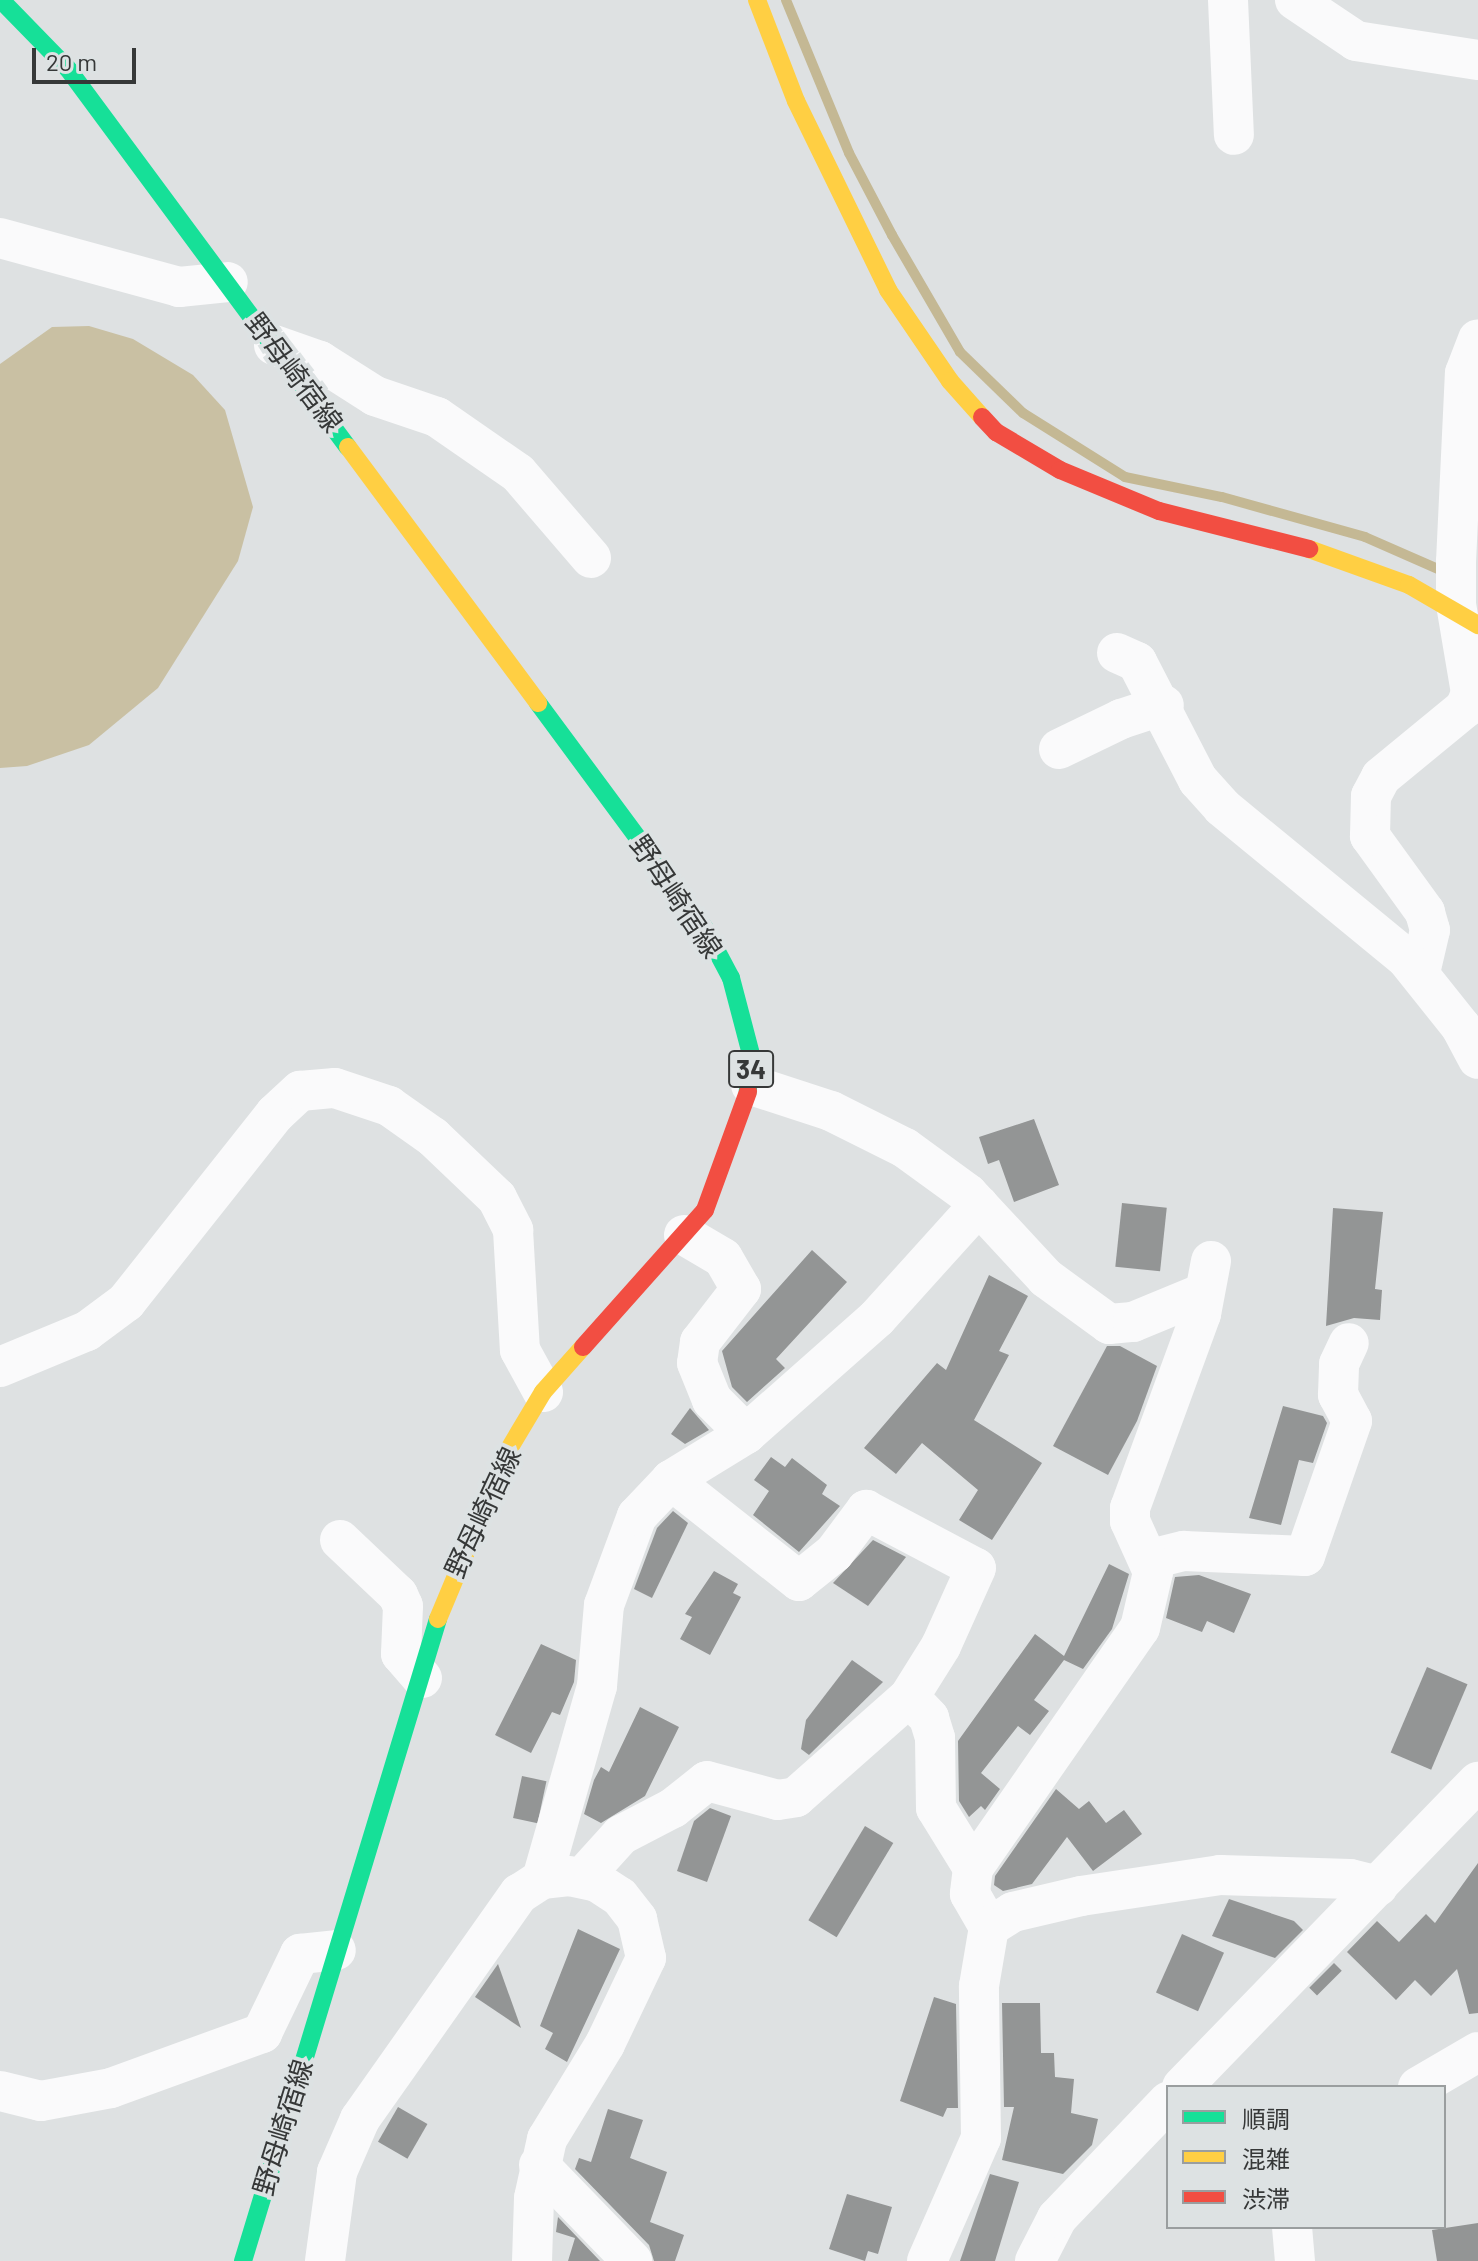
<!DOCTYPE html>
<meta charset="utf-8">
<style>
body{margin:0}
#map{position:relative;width:1478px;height:2261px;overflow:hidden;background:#dee1e2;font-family:Barlow,"Noto Sans JP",sans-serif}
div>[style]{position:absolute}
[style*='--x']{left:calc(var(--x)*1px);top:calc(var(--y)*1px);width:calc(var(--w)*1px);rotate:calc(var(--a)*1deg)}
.forest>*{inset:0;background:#c9c0a3}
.stream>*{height:10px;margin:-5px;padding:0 5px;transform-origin:5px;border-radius:5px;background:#c4b894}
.building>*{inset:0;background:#939595;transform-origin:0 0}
.street>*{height:40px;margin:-20px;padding:0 20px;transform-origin:20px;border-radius:20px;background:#fafafb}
.fast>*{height:18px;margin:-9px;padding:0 9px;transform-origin:9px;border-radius:9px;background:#16e098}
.slow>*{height:18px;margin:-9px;padding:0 9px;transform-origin:9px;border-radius:9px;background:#ffcf43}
.jam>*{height:18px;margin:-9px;padding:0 9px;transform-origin:9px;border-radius:9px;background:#f24e42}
span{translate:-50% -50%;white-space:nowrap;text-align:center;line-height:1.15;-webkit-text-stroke:8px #dde2e3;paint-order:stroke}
.shield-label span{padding:2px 6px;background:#dde2e3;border:2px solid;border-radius:6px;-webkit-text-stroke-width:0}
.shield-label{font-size:26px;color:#363838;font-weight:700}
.street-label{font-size:28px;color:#363838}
.legend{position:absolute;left:1166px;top:2085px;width:280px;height:144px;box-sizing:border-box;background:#dde2e3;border:2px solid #9a9e9f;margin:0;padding:10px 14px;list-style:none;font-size:24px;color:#363838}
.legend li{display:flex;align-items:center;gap:16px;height:40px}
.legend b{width:40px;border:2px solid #9a9e9f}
.scale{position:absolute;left:32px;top:48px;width:104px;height:36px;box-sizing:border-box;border:4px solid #363838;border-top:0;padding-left:10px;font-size:24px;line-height:28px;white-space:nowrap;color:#363838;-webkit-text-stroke:6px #dde2e3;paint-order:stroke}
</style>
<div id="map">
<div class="forest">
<div style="clip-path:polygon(89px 326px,133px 339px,193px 375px,225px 410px,253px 507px,238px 561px,158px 688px,89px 745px,27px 766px,0 768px,0 364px,52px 327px)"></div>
</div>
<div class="stream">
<div style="--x:786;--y:0;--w:165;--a:67.6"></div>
<div style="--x:849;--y:153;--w:93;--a:62.3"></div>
<div style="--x:892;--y:235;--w:135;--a:59.8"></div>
<div style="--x:960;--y:352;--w:88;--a:44.1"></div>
<div style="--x:1023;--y:413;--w:120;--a:32.1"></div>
<div style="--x:1125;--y:477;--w:99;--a:11.7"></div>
<div style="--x:1222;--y:497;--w:148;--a:15.6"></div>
<div style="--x:1365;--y:537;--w:90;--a:23.7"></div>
</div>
<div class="building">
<div style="clip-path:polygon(1034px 1119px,1059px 1185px,1014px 1202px,999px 1160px,988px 1164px,979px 1137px)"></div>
<div style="left:1122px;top:1203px;width:45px;height:64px;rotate:6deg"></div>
<div style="clip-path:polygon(1333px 1208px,1383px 1212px,1375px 1289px,1382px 1290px,1380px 1320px,1354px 1318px,1326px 1326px)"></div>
<div style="clip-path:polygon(812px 1250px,847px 1282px,776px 1359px,785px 1368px,747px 1402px,732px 1387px,722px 1351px)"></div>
<div style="clip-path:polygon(989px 1275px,1028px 1296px,999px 1351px,1009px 1355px,974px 1420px,1042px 1463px,992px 1540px,959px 1520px,978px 1490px,922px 1443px,896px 1474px,864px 1448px,937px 1363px,946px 1370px)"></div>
<div style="clip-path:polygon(1107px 1346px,1120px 1346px,1157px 1366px,1137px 1421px,1108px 1475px,1053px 1446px)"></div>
<div style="clip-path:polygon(1283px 1406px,1323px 1416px,1327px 1423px,1313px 1463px,1299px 1460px,1281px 1525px,1249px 1518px)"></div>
<div style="clip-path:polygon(690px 1408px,709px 1430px,685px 1444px,671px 1434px)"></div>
<div style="clip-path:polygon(771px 1457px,785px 1467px,792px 1458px,827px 1485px,822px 1494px,840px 1506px,799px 1552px,753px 1515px,769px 1491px,754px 1480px)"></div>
<div style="clip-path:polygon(673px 1511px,688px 1523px,652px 1598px,634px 1589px,657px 1528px)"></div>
<div style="clip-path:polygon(873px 1540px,906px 1557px,868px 1606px,833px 1583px)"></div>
<div style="clip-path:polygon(1109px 1564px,1129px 1574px,1112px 1629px,1083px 1669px,1064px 1660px,1034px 1700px,1049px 1711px,1030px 1735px,1018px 1726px,981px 1773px,1000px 1789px,985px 1810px,981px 1806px,969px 1817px,959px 1801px,958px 1741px,1035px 1634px,1064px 1656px)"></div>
<div style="clip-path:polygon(714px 1571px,738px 1584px,733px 1593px,741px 1597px,710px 1655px,680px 1639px,692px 1617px,685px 1614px)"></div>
<div style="clip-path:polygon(1199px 1575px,1251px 1594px,1234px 1633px,1207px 1621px,1202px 1632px,1166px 1618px,1175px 1577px)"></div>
<div style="clip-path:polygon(541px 1644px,576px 1660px,574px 1682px,560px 1715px,552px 1712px,531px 1753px,495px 1735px)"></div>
<div style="clip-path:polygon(852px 1660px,883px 1682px,809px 1755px,801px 1749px,806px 1720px)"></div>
<div style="left:1427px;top:1667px;width:44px;height:93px;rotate:23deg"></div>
<div style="clip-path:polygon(640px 1707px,679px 1727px,645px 1796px,601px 1823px,584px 1814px,594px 1780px,601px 1767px,609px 1772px)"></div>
<div style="left:522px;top:1776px;width:25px;height:43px;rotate:12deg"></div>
<div style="clip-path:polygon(1056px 1789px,1079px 1809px,1089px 1801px,1106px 1823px,1124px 1810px,1142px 1834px,1093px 1871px,1067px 1837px,1032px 1884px,1003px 1891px,994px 1885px,995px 1876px)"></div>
<div style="clip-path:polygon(710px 1808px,731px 1816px,707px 1882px,677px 1871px,694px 1821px)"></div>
<div style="left:865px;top:1826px;width:33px;height:110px;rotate:31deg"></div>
<div style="clip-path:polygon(1478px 1863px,1478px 2013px,1469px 2014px,1457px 1969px,1431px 1996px,1415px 1980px,1396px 2000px,1347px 1952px,1377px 1921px,1399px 1942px,1426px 1914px,1435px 1923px)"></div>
<div style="clip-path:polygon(1229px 1899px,1294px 1921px,1303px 1930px,1275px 1958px,1212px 1936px)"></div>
<div style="clip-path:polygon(578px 1929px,620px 1949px,567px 2062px,545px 2049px,553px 2033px,540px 2026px)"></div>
<div style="left:1182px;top:1934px;width:46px;height:64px;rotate:24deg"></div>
<div style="left:1334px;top:1963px;width:11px;height:35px;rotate:45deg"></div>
<div style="clip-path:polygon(498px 1964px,521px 2028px,475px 1997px)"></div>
<div style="clip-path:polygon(934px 1997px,956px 2004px,958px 2108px,947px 2108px,943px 2117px,900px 2101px)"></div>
<div style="clip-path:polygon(1002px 2003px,1040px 2003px,1041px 2053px,1054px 2053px,1055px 2077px,1074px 2079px,1071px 2113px,1098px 2119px,1092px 2145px,1063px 2174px,1002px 2160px,1014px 2107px,1004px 2107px)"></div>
<div style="left:398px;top:2107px;width:34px;height:40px;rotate:30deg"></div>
<div style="clip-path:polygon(608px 2109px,643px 2120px,630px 2158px,667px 2172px,650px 2222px,684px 2235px,675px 2261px,654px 2261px,649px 2245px,575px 2169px,579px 2158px,591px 2162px)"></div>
<div style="clip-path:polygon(990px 2174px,1019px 2182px,995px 2261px,960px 2261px)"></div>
<div style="clip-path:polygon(847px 2194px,892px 2207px,878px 2254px,868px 2251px,865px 2261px,829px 2249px)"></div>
<div style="clip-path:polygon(558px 2217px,600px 2261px,568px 2261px,575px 2238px,556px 2232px)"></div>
<div style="clip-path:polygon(1478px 2223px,1478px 2261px,1437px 2261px,1432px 2230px)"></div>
</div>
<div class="street">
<div style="--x:1228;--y:0;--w:135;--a:87.5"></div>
<div style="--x:1295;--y:0;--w:73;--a:33.9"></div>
<div style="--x:1356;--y:41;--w:123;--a:8.9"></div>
<div style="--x:0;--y:238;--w:186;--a:15.3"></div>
<div style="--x:179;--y:287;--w:49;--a:-5.8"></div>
<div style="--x:274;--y:345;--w:49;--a:19.2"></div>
<div style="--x:320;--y:361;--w:65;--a:32.5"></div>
<div style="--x:375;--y:396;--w:65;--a:18.7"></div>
<div style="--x:437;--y:417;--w:98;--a:34.7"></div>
<div style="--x:518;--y:473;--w:112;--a:49.3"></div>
<div style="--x:1117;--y:653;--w:22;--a:24"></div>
<div style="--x:1137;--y:662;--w:133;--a:62.7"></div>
<div style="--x:1198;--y:780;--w:36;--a:48"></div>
<div style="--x:1222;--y:807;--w:238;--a:39.4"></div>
<div style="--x:1406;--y:958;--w:88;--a:51.4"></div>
<div style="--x:1461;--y:1027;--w:36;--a:62"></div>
<div style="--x:1059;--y:749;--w:69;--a:-25.8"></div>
<div style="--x:1121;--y:719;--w:45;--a:-18"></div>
<div style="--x:1420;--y:973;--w:44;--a:-76.9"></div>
<div style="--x:1430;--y:930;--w:19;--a:-106"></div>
<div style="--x:1425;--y:912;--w:94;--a:-125.9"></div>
<div style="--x:1370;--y:836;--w:40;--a:-88.6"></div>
<div style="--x:1371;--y:796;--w:21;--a:-62"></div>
<div style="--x:1381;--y:777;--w:109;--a:-39.4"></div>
<div style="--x:1465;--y:708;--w:16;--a:-68"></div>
<div style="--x:1471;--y:693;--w:90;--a:-99.6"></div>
<div style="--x:1456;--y:604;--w:42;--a:-90"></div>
<div style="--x:1456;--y:562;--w:189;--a:-87.3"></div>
<div style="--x:1465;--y:373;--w:36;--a:-69"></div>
<div style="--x:751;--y:1085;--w:84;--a:18"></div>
<div style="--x:831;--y:1111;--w:83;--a:26.6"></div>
<div style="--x:905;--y:1148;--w:78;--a:36.1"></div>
<div style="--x:968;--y:1194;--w:115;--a:47.1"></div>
<div style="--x:1046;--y:1278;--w:78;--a:36.1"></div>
<div style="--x:1109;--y:1324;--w:24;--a:-5"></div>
<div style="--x:1133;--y:1322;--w:76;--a:-22.5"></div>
<div style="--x:684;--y:1235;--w:45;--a:30.5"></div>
<div style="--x:723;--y:1258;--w:36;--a:60"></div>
<div style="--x:741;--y:1289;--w:67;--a:127.7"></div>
<div style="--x:700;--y:1342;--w:21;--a:98"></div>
<div style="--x:697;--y:1363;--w:40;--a:68"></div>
<div style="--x:712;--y:1400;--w:48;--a:45"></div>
<div style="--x:0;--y:1367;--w:94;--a:-22.5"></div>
<div style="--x:87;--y:1331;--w:49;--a:-36.6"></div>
<div style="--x:126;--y:1302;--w:240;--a:-51.6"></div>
<div style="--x:275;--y:1114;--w:34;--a:-43"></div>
<div style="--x:300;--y:1091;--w:35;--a:-5"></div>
<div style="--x:335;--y:1088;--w:57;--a:18.4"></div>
<div style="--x:389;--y:1106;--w:54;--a:35.2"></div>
<div style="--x:433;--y:1137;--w:88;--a:43.6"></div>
<div style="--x:497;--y:1198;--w:36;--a:63"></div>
<div style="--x:513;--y:1230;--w:120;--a:86.7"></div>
<div style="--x:520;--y:1350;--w:48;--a:61.3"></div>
<div style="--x:671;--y:1480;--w:163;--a:38.3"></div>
<div style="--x:799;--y:1581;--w:45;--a:-38.7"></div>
<div style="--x:834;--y:1553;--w:54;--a:-53.3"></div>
<div style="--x:866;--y:1510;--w:124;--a:27.8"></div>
<div style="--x:976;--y:1568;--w:85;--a:114.2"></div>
<div style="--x:941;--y:1646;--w:60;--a:122.1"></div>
<div style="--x:340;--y:1540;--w:80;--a:43.5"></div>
<div style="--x:398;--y:1595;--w:12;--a:66"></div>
<div style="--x:403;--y:1606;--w:48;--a:92.4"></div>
<div style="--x:401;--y:1654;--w:32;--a:49"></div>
<div style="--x:1151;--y:1559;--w:34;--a:-14"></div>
<div style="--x:1184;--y:1551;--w:121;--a:2.4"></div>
<div style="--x:1305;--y:1556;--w:143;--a:-70.8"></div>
<div style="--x:1352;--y:1421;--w:30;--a:-118"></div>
<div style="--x:1338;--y:1395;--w:31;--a:-88"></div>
<div style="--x:1339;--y:1364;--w:23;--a:-65"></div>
<div style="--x:973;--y:1868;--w:292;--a:-55.2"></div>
<div style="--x:1140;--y:1628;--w:57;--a:-76.9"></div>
<div style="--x:1153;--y:1572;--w:56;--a:-114.3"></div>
<div style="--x:1130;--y:1521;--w:13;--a:-90"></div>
<div style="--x:1130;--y:1508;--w:207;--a:-69.9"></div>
<div style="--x:1201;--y:1314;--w:54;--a:-79.3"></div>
<div style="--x:582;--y:1878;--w:58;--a:-47.8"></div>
<div style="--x:621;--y:1835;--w:59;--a:-27.4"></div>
<div style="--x:673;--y:1808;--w:43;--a:-38.5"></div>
<div style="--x:707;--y:1781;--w:73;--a:15"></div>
<div style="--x:778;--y:1800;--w:18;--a:-9"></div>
<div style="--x:796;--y:1797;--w:151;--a:-41.5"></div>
<div style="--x:909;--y:1697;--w:29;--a:46"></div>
<div style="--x:929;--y:1718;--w:21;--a:73"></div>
<div style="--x:935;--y:1738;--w:70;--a:89.2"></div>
<div style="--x:936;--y:1808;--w:70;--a:58.3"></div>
<div style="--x:973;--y:1868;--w:26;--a:97"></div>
<div style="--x:970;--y:1894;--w:38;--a:60"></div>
<div style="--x:542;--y:1879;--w:201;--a:-74.1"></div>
<div style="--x:597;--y:1686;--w:81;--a:-85.1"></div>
<div style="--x:604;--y:1605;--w:95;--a:-69.7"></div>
<div style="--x:637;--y:1516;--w:50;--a:-46.6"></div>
<div style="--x:671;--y:1480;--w:88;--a:-31.5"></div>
<div style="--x:746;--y:1434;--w:175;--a:-41.5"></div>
<div style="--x:877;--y:1318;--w:152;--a:-47.9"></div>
<div style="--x:1182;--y:2087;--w:425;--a:-45.9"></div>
<div style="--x:1418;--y:2087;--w:69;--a:-30.3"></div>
<div style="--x:0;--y:2091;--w:42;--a:13.7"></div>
<div style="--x:41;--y:2101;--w:71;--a:-10.5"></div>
<div style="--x:111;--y:2088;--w:161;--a:-20"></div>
<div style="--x:262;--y:2033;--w:88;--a:-64.3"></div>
<div style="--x:300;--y:1954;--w:36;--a:-6"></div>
<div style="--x:539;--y:2165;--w:134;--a:45.9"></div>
<div style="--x:1292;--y:2227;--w:34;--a:85"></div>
<div style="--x:325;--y:2261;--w:90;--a:-82.3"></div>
<div style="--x:337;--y:2172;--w:58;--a:-66.5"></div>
<div style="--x:360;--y:2119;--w:276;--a:-54.8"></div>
<div style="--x:519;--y:1894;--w:27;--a:-33"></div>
<div style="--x:542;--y:1879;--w:27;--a:-6"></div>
<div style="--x:569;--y:1876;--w:29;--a:12"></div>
<div style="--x:597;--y:1882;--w:27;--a:33"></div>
<div style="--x:620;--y:1897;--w:28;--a:52"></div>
<div style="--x:637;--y:1919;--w:40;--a:77"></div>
<div style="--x:646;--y:1958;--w:95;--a:115.5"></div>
<div style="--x:605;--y:2044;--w:111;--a:121.4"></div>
<div style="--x:547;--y:2139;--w:60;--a:102.4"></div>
<div style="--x:534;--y:2198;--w:63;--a:91.8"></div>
<div style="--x:927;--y:2261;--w:134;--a:-66.3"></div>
<div style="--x:981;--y:2138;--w:152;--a:-90.8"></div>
<div style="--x:979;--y:1986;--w:60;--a:-80.4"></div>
<div style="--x:989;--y:1927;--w:28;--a:-32"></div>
<div style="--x:1013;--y:1912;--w:70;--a:-13.2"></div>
<div style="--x:1081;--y:1896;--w:141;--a:-8.6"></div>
<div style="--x:1220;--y:1875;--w:130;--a:1.8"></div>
<div style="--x:1350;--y:1879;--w:29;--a:14"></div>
<div style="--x:1035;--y:2261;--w:48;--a:-62.9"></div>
<div style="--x:1057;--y:2218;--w:161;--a:-46.3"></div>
</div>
<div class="fast">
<div style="--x:1;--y:0;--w:96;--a:45.8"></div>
<div style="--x:68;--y:69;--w:470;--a:53.5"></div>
<div style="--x:538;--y:703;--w:279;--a:53.5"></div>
<div style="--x:704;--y:927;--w:58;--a:62.1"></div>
<div style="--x:731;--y:978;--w:79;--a:75.3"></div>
<div style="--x:751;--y:1054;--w:38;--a:95"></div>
<div style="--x:243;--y:2261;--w:671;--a:-73.1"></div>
</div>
<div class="slow">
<div style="--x:757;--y:0;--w:108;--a:68.9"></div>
<div style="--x:796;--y:101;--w:210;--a:64"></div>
<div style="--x:888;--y:290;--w:110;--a:55.7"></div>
<div style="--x:950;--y:381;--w:48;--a:48.4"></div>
<div style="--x:348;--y:447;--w:319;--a:53.4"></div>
<div style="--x:1309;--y:549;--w:106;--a:19.8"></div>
<div style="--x:1409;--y:585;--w:80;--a:30.1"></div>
<div style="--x:438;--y:1619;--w:184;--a:-67.3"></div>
<div style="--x:509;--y:1449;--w:66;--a:-59.2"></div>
<div style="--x:543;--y:1392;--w:60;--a:-48.4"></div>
</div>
<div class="jam">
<div style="--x:982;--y:417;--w:21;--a:47"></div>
<div style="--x:996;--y:432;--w:74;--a:30.7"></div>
<div style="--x:1060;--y:470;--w:107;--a:22.5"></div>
<div style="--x:1159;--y:511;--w:155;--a:14.2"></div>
<div style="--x:583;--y:1347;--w:183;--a:-48.3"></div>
<div style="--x:705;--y:1210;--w:126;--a:-70"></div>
</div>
<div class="shield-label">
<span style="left:751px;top:1069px">34</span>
</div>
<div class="street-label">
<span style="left:295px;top:372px;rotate:53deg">野母崎宿線</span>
<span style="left:677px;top:896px;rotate:56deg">野母崎宿線</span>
<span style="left:482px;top:1512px;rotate:-65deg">野母崎宿線</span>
<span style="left:282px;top:2127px;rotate:-73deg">野母崎宿線</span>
</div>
<ul class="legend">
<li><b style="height:10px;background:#16e098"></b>順調</li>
<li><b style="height:10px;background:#ffcf43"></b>混雑</li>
<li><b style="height:10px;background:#f24e42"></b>渋滞</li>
</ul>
<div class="scale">20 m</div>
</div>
